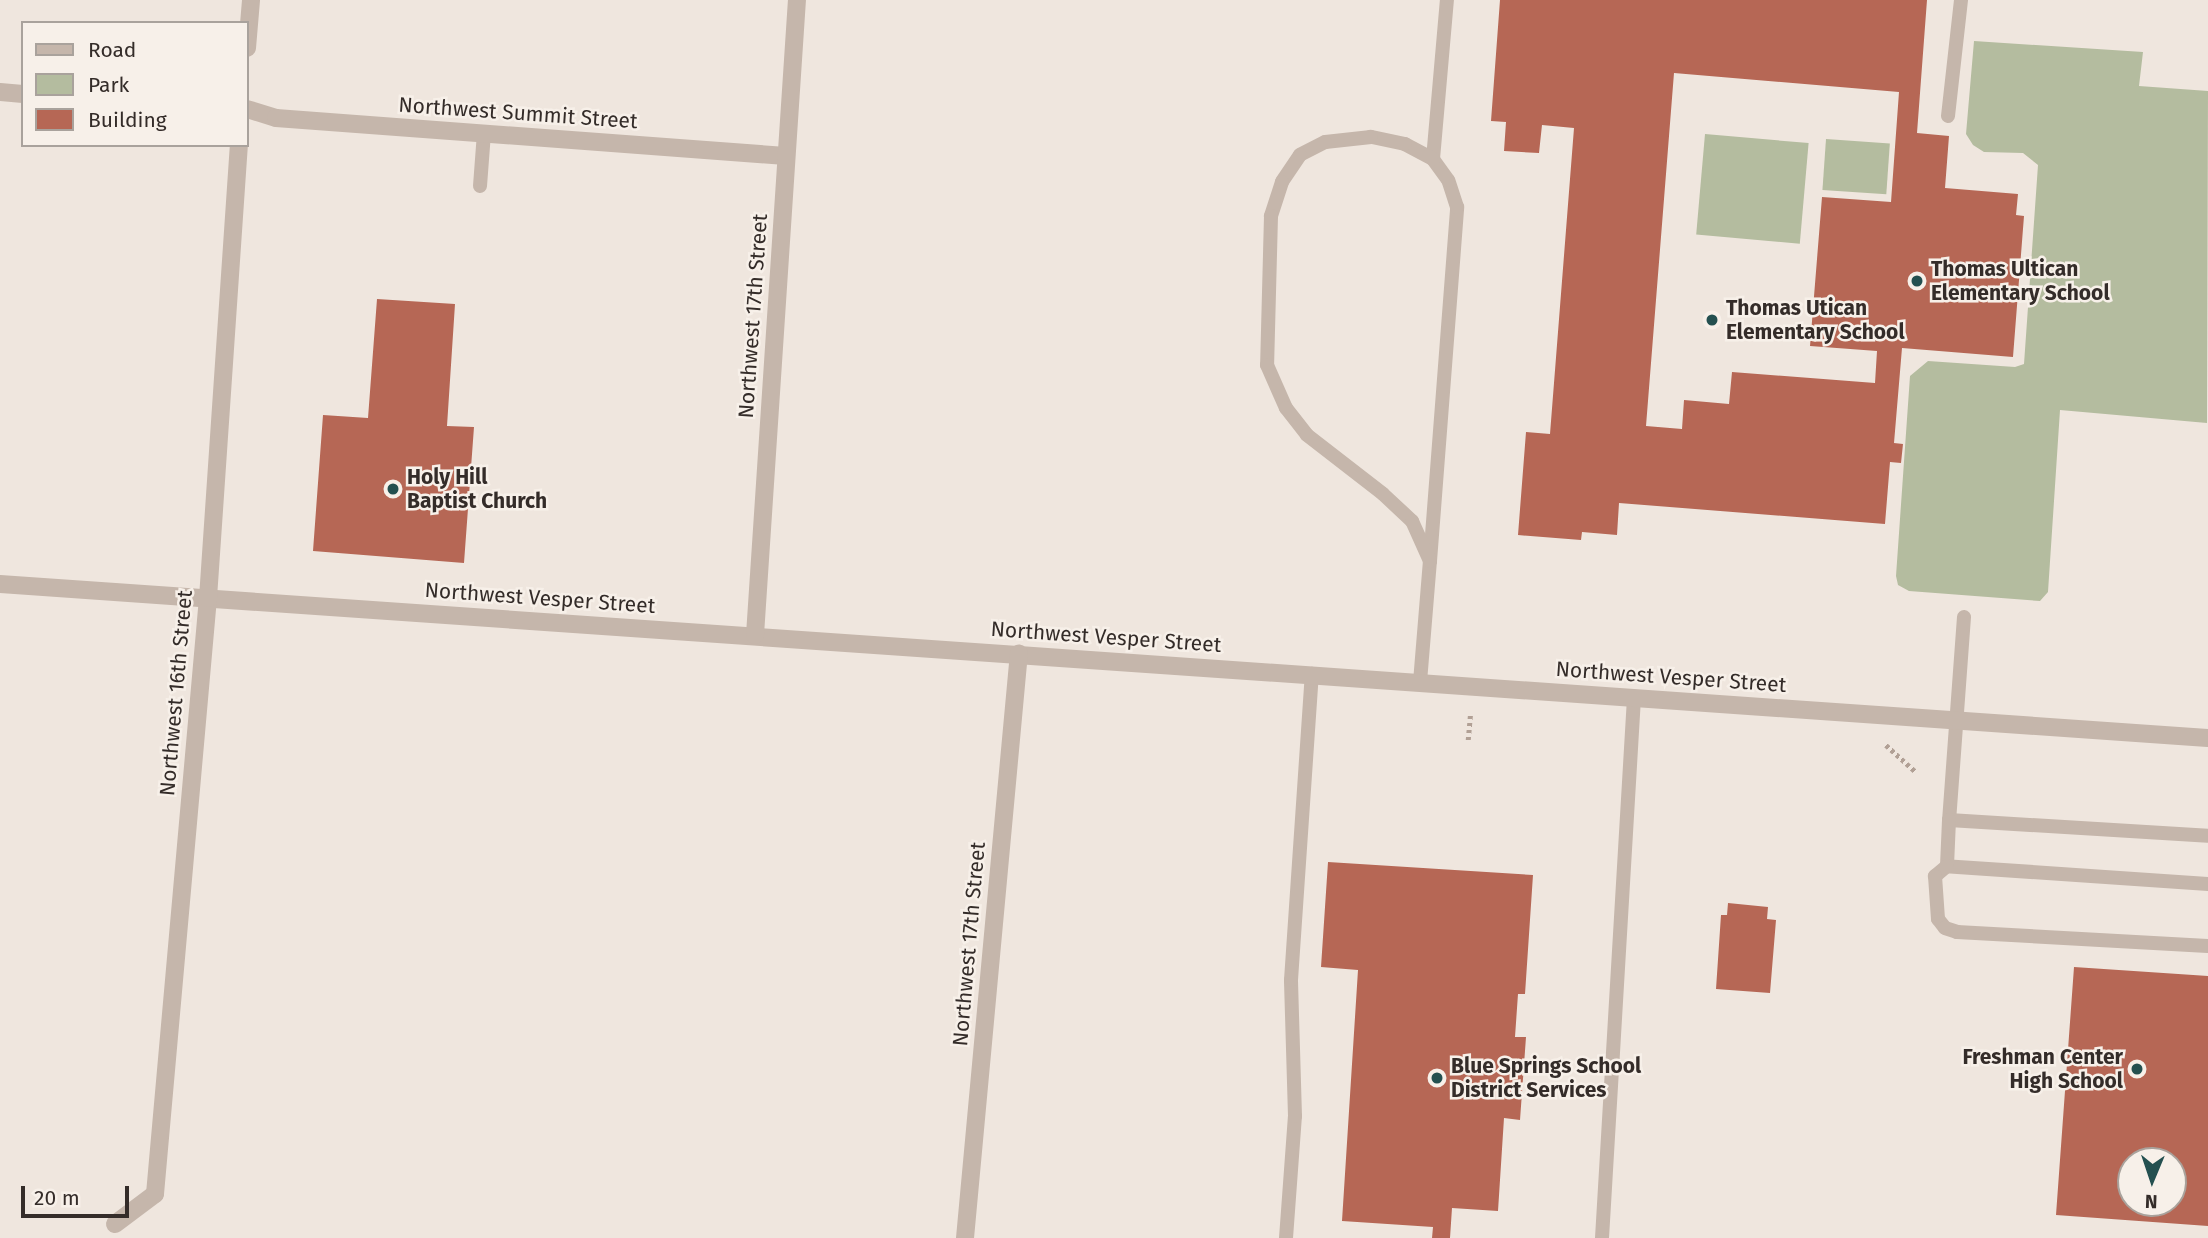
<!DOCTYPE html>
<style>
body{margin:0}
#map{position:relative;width:2208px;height:1238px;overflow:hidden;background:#efe6de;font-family:"Fira Sans",sans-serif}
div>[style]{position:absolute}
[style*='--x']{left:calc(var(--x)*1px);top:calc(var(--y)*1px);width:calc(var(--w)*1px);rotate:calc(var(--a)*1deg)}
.green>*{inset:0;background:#b4bc9f;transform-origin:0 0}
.building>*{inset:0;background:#b66755}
.path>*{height:4.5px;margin-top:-2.25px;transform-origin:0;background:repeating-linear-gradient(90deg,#b1a095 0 3.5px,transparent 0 7px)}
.service>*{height:14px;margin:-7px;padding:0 7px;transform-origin:7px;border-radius:7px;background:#c5b6ab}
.minor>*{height:18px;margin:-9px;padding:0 9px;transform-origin:9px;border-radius:9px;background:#c5b6ab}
.dots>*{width:19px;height:19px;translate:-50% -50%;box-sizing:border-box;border:4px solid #f7f0e9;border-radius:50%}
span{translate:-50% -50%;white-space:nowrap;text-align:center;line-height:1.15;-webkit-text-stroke:5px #f7f0e9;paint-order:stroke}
.street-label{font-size:21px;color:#342c29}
.poi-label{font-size:21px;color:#342c29;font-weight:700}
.left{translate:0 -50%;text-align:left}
.right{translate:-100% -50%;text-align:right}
.legend{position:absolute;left:21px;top:21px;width:228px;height:126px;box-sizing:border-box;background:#f7f0e9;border:2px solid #a9a29c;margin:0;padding:9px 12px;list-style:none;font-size:21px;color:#342c29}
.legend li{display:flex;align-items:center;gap:14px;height:35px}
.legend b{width:35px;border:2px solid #a9a29c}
.north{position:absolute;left:2117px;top:1147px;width:70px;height:70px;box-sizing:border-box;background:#f7f0e9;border:2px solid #a9a29c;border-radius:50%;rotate:182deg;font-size:19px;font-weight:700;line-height:28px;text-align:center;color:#342c29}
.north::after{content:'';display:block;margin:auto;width:24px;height:32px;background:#245050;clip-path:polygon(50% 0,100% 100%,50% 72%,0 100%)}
.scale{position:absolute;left:21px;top:1186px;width:108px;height:32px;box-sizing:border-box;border:4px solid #342c29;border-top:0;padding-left:9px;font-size:21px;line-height:24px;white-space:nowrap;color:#342c29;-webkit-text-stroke:5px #f7f0e9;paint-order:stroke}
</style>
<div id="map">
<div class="green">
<div style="clip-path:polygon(1974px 41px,2143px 52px,2139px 86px,2208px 91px,2207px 423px,2060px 410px,2048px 592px,2040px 601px,1909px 591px,1898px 585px,1896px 576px,1910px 376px,1928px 361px,2015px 367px,2024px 364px,2038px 165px,2023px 153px,1984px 152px,1973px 145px,1966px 134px)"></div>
<div style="left:1705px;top:134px;width:104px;height:101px;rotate:5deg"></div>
<div style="left:1826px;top:139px;width:64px;height:51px;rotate:4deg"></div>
</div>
<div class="building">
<div style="clip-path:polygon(evenodd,1500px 0,1927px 0,1917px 133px,1949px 136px,1945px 188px,2018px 194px,2016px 215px,2024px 216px,2013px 357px,1902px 348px,1894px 443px,1903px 444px,1901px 463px,1890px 462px,1885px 524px,1619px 503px,1617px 535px,1582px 532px,1581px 540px,1518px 535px,1526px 432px,1550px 434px,1574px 128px,1542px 125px,1539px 153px,1504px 151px,1506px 122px,1491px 121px,1500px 0,1674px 73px,1899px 92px,1891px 202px,1822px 197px,1810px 346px,1877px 351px,1875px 383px,1732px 372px,1729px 404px,1684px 400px,1682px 429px,1646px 426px,1674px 73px)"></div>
<div style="clip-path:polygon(377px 299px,455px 304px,447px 426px,474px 427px,464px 563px,313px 551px,323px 415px,368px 418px)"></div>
<div style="clip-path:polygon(1328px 862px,1533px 875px,1525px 994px,1518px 994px,1515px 1037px,1526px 1037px,1520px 1120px,1504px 1118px,1498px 1211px,1452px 1208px,1450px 1238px,1432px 1238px,1433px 1227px,1342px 1221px,1358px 970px,1321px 967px)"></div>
<div style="clip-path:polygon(1728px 903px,1768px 907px,1767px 919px,1776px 920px,1770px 993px,1716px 989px,1721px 915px,1727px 915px)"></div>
<div style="clip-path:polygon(evenodd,2074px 967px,2208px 976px,2208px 1226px,2056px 1215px,2074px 967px,2131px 1161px,2173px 1161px,2173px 1203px,2131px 1203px,2131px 1161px)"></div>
</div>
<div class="path">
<div style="--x:1468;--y:740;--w:25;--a:-85"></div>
<div style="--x:1886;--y:745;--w:40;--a:42"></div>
</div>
<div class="service">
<div style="--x:1948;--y:116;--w:117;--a:-83.6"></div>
<div style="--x:1433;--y:159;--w:160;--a:-85"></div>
<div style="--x:480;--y:186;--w:53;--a:-85.7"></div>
<div style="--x:1964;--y:617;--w:204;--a:94.2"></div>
<div style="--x:1949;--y:820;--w:259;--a:3.5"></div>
<div style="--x:1420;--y:682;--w:121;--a:-85.3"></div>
<div style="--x:1430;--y:561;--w:355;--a:-85.6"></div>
<div style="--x:1457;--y:207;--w:28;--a:-108"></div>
<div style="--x:1448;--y:180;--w:26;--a:-126"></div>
<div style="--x:1433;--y:159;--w:32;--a:-152"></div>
<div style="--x:1405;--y:144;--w:35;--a:-168"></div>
<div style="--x:1371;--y:137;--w:46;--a:173.8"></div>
<div style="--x:1325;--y:142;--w:28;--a:153"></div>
<div style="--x:1300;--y:155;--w:32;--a:124"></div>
<div style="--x:1282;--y:182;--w:36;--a:108"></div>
<div style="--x:1271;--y:216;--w:149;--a:91.5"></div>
<div style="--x:1267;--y:365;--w:47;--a:66.2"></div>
<div style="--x:1286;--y:408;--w:34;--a:52"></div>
<div style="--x:1307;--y:435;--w:96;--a:37.8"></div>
<div style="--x:1383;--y:494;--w:40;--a:43"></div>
<div style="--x:1412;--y:521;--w:44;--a:65.8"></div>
<div style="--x:1947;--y:866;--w:46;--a:-87.5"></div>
<div style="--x:2208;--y:884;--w:262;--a:-176.1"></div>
<div style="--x:1947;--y:866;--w:16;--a:140"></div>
<div style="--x:1935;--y:876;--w:43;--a:86"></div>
<div style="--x:1938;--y:919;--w:11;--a:52"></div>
<div style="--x:1945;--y:928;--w:13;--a:18"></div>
<div style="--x:1957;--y:932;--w:251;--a:3.2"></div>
<div style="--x:1286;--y:1238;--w:122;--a:-85.8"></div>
<div style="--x:1295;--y:1116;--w:136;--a:-91.7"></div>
<div style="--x:1291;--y:980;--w:307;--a:-86.1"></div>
<div style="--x:1602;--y:1238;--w:542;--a:-86.61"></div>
</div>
<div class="minor">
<div style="--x:247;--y:48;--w:48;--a:-85.2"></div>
<div style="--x:0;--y:92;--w:23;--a:5"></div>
<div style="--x:247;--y:109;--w:30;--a:17"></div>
<div style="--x:276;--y:118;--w:511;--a:4.26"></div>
<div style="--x:0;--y:584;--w:2213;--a:3.99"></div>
<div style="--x:755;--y:635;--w:636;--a:-86.22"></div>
<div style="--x:115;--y:1224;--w:50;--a:-36.9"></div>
<div style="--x:155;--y:1194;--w:598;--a:-84.92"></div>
<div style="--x:208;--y:598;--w:454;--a:-86.1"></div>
<div style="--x:965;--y:1238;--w:587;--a:-84.73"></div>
</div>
<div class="dots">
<div style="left:1917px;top:281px;background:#245050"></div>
<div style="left:1712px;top:320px;background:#245050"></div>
<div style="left:393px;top:489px;background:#245050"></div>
<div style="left:2137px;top:1069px;background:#245050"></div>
<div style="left:1437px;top:1078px;background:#245050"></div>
</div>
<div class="street-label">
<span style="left:518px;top:113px;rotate:4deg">Northwest Summit Street</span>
<span style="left:753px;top:316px;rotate:-86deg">Northwest 17th Street</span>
<span style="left:540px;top:598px;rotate:4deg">Northwest Vesper Street</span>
<span style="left:1106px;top:637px;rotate:4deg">Northwest Vesper Street</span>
<span style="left:1671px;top:677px;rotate:4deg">Northwest Vesper Street</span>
<span style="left:176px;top:693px;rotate:-85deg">Northwest 16th Street</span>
<span style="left:969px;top:944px;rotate:-85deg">Northwest 17th Street</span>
</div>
<div class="poi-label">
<span class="left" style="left:1931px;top:281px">Thomas Ultican<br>Elementary School</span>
<span class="left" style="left:1726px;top:320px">Thomas Utican<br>Elementary School</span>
<span class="left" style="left:407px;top:489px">Holy Hill<br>Baptist Church</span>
<span class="right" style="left:2123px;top:1069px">Freshman Center<br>High School</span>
<span class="left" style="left:1451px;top:1078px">Blue Springs School<br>District Services</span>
</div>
<ul class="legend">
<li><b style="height:9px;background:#c5b6ab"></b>Road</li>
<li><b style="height:19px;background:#b4bc9f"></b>Park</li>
<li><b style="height:19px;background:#b66755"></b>Building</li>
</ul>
<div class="north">N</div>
<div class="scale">20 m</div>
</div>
